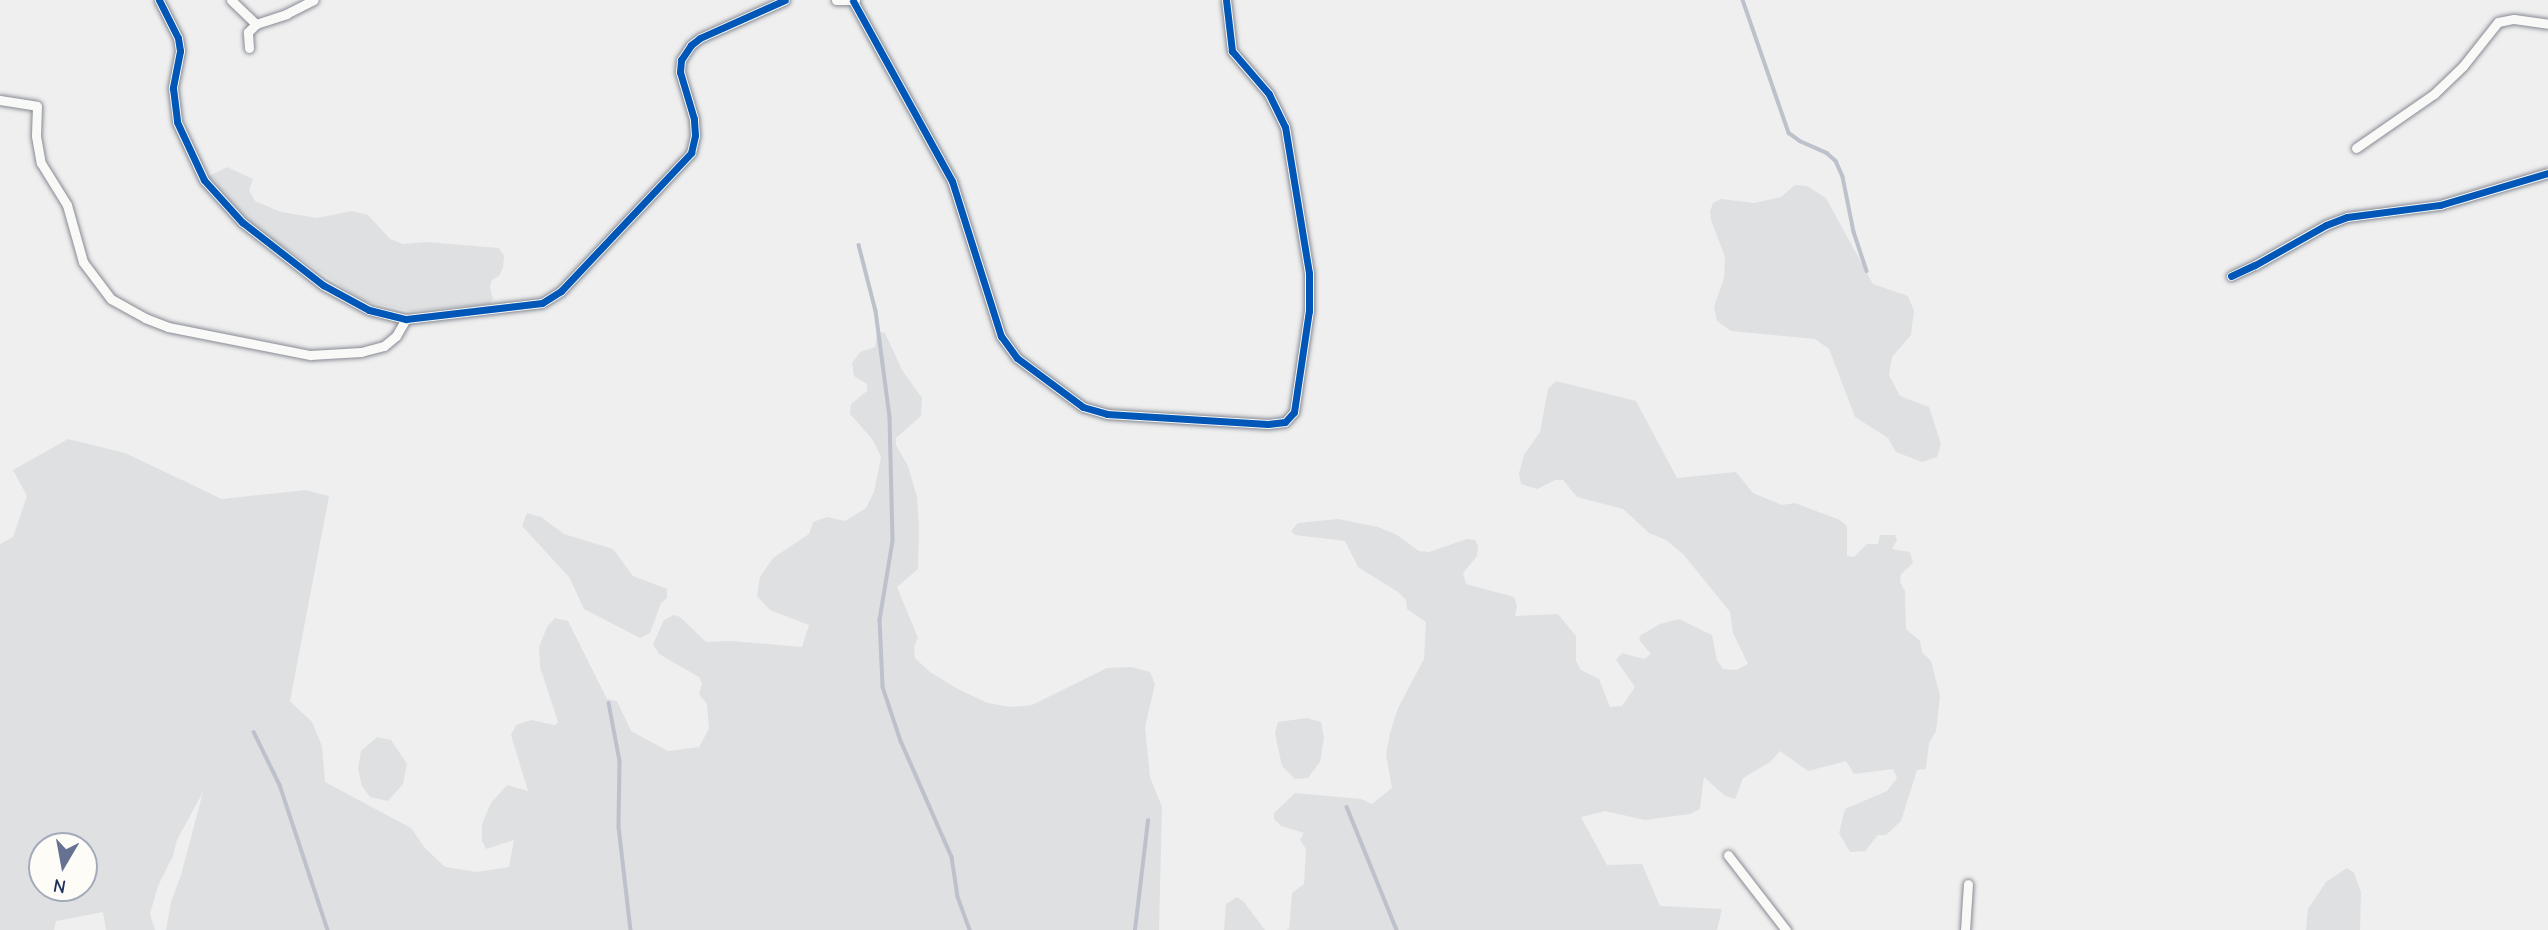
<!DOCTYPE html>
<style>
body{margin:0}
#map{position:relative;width:2548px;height:930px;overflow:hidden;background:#efefef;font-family:"Comic Neue",sans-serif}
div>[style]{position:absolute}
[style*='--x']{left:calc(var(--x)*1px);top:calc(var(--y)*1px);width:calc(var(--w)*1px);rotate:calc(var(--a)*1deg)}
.green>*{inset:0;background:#dee0e2}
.stream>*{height:3.5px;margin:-1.75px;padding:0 1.75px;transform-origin:1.75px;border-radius:1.75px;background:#bdc1cc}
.roads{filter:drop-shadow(0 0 2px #868a93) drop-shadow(0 0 2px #868a93)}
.street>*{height:9px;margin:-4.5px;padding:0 4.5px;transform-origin:4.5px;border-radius:4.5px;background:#f9f9f8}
.cycleway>*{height:7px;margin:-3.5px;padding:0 3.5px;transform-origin:3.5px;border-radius:3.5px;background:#0057b8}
span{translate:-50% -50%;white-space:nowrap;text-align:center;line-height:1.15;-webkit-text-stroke:7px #fdfcf7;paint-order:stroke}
.north{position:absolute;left:28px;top:832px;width:70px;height:70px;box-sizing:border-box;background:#fdfcf7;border:2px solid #a3aaba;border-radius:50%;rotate:190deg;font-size:19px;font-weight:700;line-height:28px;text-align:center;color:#1b2f5e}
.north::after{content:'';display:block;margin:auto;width:24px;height:32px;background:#657291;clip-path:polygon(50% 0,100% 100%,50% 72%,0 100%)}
</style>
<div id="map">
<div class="green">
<div style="clip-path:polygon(227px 167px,253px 179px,249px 190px,255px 201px,281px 212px,317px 218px,352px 211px,368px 215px,390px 239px,403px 244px,426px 242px,499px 248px,504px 256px,503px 268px,499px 276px,492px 280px,490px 287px,493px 299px,490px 304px,411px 311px,363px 301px,253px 226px,219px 194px,207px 177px)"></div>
<div style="clip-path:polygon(1795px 185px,1807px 186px,1826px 198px,1873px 284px,1908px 296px,1914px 311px,1911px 335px,1892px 357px,1889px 375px,1900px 396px,1929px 407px,1941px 444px,1937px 457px,1922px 462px,1896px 452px,1888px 438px,1855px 417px,1829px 349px,1815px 339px,1731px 331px,1717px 321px,1714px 307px,1724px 278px,1725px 257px,1711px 220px,1710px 211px,1713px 203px,1721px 199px,1754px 203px,1781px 197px)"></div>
<div style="clip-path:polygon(evenodd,877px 331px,885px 333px,902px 370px,922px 398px,921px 416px,896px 438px,896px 445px,908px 466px,917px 497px,919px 526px,918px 569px,897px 587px,918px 638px,914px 647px,915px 658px,930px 672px,958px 689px,988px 703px,1010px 707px,1032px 705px,1107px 668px,1131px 667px,1150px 672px,1155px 684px,1145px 727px,1150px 777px,1162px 807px,1159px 930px,166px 930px,171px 902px,181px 875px,203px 792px,177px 840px,173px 856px,158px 886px,150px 914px,155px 930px,106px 930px,103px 912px,56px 921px,54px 930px,0 930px,0 544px,13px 537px,27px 496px,13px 470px,68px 439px,125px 453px,222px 499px,306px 490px,329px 496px,290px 701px,312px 722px,322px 746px,325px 782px,411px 828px,425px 848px,445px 867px,477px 872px,509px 867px,514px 840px,486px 849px,482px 841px,482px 824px,491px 803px,507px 785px,528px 791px,511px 735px,516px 725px,531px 720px,555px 725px,558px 722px,540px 667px,539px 647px,547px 627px,555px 618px,568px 621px,607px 699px,617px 701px,631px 731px,668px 751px,699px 747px,709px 729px,707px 704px,699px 694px,702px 684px,699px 677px,659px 654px,653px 644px,664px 620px,674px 615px,680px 617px,706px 642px,731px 641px,802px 647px,809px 625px,770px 610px,757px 596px,760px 577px,773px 558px,809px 534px,813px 522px,827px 517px,845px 521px,866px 508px,874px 492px,881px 457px,873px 440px,850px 414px,851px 404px,867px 391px,867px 384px,854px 376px,852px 363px,860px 352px,875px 347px,877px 331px,42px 846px,84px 846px,84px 888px,42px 888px,42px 846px)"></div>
<div style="clip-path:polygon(1556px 381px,1636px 401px,1677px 478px,1736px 472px,1753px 493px,1782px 505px,1795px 503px,1840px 520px,1847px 526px,1847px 556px,1854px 557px,1867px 544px,1878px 544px,1880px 535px,1895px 535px,1897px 540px,1892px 549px,1910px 552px,1913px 563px,1901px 574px,1900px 582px,1905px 591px,1906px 629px,1920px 641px,1922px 652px,1931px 661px,1940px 696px,1936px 731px,1929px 743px,1926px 769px,1917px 770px,1901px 821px,1886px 835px,1878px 835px,1865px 851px,1850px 852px,1839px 833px,1845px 809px,1887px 791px,1897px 778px,1893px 769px,1854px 774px,1846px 761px,1808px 771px,1780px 751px,1770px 762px,1743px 778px,1735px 799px,1725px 796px,1704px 777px,1700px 809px,1690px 814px,1645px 820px,1605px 811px,1581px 817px,1607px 865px,1642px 864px,1660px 906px,1722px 909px,1717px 930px,1286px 930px,1289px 929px,1292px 893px,1304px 884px,1306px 849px,1300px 840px,1304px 833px,1281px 826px,1274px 819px,1274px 813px,1295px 793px,1361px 799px,1372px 804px,1392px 788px,1386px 755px,1390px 733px,1398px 708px,1424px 659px,1426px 622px,1407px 609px,1406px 600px,1398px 592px,1358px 567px,1345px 541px,1295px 535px,1291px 531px,1298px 523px,1338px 519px,1378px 527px,1397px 535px,1419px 551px,1429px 552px,1467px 539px,1475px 540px,1478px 546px,1477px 556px,1463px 573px,1466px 584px,1514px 597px,1517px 606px,1515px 616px,1558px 614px,1576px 636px,1576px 661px,1581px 670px,1599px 679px,1610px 707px,1622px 706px,1635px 687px,1616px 660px,1622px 653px,1644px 659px,1651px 654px,1639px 640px,1641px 635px,1660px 624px,1679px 619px,1712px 635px,1717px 660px,1723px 669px,1736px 670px,1748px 664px,1733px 633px,1730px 612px,1684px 555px,1666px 540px,1649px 533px,1623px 509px,1577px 497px,1563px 480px,1555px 480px,1537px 489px,1521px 484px,1519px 473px,1524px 455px,1540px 432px,1548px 389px)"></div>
<div style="clip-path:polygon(527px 513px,541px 517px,564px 534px,613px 549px,633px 576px,667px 589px,667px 598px,661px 603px,650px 633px,640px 638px,584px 609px,569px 577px,522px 526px)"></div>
<div style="clip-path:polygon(1307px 718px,1321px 722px,1324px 738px,1320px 762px,1308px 778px,1295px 779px,1282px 766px,1275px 733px,1278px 722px)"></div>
<div style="clip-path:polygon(377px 737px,391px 740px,407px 764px,403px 784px,388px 801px,370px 797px,362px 786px,358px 769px,361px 751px)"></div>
<div style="clip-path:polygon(2347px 868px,2354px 873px,2361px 892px,2360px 930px,2306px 930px,2308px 909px,2326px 882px)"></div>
<div style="clip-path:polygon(1237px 897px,1244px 902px,1265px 930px,1224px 930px,1226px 904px)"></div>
</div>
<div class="stream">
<div style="--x:1743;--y:0;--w:141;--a:70.9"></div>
<div style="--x:1789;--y:133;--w:14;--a:36"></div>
<div style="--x:1800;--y:141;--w:30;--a:24"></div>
<div style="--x:1827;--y:153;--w:12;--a:42"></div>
<div style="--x:1836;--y:161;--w:17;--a:66"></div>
<div style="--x:1843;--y:177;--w:56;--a:78.7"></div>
<div style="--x:1854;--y:232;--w:41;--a:71.6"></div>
<div style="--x:859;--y:245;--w:68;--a:75.6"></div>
<div style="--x:876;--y:311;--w:108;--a:82.5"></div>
<div style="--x:890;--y:418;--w:123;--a:88.6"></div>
<div style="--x:893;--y:541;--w:80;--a:99.3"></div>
<div style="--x:880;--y:620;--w:67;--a:87.4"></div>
<div style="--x:883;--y:687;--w:57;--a:71.6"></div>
<div style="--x:901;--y:741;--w:127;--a:66.3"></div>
<div style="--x:952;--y:857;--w:40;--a:81.5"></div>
<div style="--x:958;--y:897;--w:35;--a:70"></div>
<div style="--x:609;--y:703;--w:59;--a:79.3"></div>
<div style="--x:620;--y:761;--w:66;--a:90.9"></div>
<div style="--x:619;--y:827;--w:104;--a:83.4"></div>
<div style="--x:254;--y:732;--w:59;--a:63.9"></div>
<div style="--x:280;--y:785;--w:153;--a:71.7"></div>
<div style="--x:1347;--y:807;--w:133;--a:67.9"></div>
<div style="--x:1135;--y:930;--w:110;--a:-83.2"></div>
</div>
<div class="roads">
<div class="street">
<div style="--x:159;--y:0;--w:42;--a:63.4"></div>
<div style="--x:178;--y:38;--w:13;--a:81"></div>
<div style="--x:180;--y:51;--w:38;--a:101"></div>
<div style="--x:173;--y:88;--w:34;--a:83"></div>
<div style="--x:177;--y:122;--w:64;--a:65"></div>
<div style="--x:204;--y:180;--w:57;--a:47.9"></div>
<div style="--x:242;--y:222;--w:103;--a:37.9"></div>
<div style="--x:323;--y:285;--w:52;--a:28.5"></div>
<div style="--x:369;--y:310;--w:38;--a:14"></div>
<div style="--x:406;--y:319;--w:137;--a:-6.7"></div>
<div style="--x:542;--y:303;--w:22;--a:-32"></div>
<div style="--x:561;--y:291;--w:190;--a:-46.7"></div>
<div style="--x:691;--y:153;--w:18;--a:-77"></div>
<div style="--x:695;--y:135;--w:16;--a:-94"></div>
<div style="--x:694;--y:119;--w:49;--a:-106.6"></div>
<div style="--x:680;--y:72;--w:12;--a:-85"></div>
<div style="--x:681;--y:60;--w:18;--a:-56"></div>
<div style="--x:691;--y:45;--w:11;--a:-38"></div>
<div style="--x:700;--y:38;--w:93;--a:-24.1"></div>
<div style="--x:231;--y:0;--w:35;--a:44"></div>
<div style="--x:836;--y:0;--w:19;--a:0"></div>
<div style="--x:853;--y:1;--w:205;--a:61.2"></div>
<div style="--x:952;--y:181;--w:163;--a:72.5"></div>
<div style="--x:1001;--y:336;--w:27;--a:54"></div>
<div style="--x:1017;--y:358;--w:82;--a:36.6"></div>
<div style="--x:1083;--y:407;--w:25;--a:16"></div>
<div style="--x:1107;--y:414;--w:161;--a:3.6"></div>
<div style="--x:1268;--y:424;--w:17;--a:-7"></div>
<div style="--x:1285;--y:422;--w:13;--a:-48"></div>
<div style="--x:1294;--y:412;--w:102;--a:-81.6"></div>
<div style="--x:1309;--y:311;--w:38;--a:-90"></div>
<div style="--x:1309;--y:273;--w:148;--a:-99.3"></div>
<div style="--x:1285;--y:127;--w:37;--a:-116"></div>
<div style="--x:1269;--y:94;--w:57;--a:-130.7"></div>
<div style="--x:1232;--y:51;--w:51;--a:-96.7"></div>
<div style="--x:249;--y:48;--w:16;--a:-94"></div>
<div style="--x:248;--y:32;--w:11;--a:-45"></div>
<div style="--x:256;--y:24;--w:32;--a:-18"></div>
<div style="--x:286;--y:14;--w:31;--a:-27"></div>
<div style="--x:0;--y:100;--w:37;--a:9"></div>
<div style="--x:37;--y:106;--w:30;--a:92"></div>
<div style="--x:36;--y:136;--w:27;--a:80"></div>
<div style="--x:41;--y:163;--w:49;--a:58.2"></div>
<div style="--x:67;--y:205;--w:59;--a:74.3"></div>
<div style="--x:83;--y:262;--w:46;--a:52.9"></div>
<div style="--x:111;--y:299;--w:39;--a:29"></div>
<div style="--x:145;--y:318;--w:25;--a:21"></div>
<div style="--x:168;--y:327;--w:145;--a:11.2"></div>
<div style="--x:310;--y:355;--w:51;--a:-3.4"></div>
<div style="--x:361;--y:352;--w:24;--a:-15"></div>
<div style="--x:384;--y:346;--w:16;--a:-40"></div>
<div style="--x:396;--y:336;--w:20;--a:-60"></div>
<div style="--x:2356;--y:148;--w:95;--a:-34.7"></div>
<div style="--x:2434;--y:94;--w:40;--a:-44"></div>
<div style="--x:2463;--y:66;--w:56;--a:-51.5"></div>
<div style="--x:2498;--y:22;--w:16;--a:-11"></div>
<div style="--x:2514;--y:19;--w:34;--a:8"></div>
<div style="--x:2231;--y:276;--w:26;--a:-25"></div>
<div style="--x:2255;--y:265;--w:81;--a:-29.4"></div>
<div style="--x:2326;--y:225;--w:22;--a:-21"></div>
<div style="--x:2347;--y:217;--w:94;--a:-7.4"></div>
<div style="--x:2440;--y:205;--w:113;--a:-16.5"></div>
<div style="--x:1728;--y:855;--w:95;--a:52.3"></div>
<div style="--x:1965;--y:930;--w:46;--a:-86.3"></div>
</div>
</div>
<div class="cycleway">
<div style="--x:159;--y:0;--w:42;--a:63.4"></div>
<div style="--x:178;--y:38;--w:13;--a:81"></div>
<div style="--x:180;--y:51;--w:38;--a:101"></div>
<div style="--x:173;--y:88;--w:34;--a:83"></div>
<div style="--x:177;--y:122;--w:64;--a:65"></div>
<div style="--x:204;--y:180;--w:57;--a:47.9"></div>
<div style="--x:242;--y:222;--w:103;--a:37.9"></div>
<div style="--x:323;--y:285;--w:52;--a:28.5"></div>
<div style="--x:369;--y:310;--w:38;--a:14"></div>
<div style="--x:406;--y:319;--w:137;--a:-6.7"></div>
<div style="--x:542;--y:303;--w:22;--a:-32"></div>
<div style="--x:561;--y:291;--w:190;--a:-46.7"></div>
<div style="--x:691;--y:153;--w:18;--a:-77"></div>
<div style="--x:695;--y:135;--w:16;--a:-94"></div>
<div style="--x:694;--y:119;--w:49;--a:-106.6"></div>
<div style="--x:680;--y:72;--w:12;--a:-85"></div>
<div style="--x:681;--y:60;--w:18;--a:-56"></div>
<div style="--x:691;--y:45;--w:11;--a:-38"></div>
<div style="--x:700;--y:38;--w:93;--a:-24.1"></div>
<div style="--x:853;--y:1;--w:205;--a:61.2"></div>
<div style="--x:952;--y:181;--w:163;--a:72.5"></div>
<div style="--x:1001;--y:336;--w:27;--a:54"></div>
<div style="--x:1017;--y:358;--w:82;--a:36.6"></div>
<div style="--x:1083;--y:407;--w:25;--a:16"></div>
<div style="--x:1107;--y:414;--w:161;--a:3.6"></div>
<div style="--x:1268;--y:424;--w:17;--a:-7"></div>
<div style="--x:1285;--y:422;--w:13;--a:-48"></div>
<div style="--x:1294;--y:412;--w:102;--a:-81.6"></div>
<div style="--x:1309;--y:311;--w:38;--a:-90"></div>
<div style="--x:1309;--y:273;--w:148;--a:-99.3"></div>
<div style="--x:1285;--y:127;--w:37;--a:-116"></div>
<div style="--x:1269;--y:94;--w:57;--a:-130.7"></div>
<div style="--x:1232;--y:51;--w:51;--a:-96.7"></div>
<div style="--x:2231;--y:276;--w:26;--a:-25"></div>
<div style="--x:2255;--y:265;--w:81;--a:-29.4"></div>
<div style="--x:2326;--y:225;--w:22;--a:-21"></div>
<div style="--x:2347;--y:217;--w:94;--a:-7.4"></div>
<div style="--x:2440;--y:205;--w:113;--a:-16.5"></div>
</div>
<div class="north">N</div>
</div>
